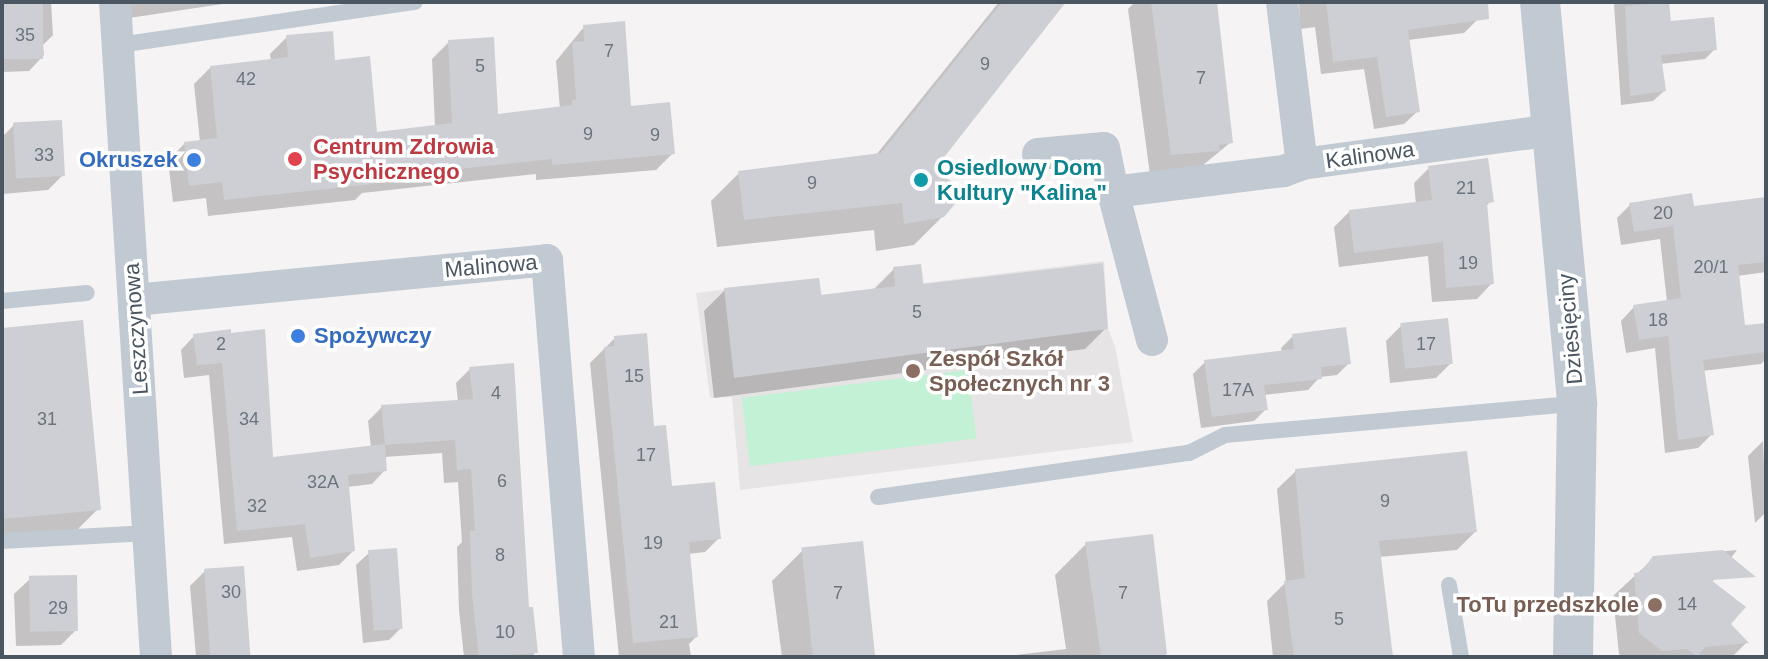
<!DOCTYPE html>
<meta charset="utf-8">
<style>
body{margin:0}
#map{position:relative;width:1768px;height:659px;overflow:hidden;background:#f5f3f3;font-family:Helvetica,sans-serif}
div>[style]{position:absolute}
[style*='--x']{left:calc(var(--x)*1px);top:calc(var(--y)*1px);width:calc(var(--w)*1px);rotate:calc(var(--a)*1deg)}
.education>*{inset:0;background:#e6e4e5}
.green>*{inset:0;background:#c3f1d5;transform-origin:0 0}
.shadow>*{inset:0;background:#0003}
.building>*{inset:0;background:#cdcfd5;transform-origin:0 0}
.service>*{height:16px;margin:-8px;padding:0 8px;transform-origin:8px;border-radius:8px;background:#c1cad2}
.minor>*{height:32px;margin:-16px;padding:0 16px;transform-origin:16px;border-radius:16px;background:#c1cad2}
.tertiary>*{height:40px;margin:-20px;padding:0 20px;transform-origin:20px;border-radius:20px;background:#c1cad2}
.dots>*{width:22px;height:22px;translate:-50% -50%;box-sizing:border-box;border:4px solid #fff;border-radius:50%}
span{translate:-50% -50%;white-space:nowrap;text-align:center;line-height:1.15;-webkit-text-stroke:7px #fff;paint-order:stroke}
.number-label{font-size:18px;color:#6b747e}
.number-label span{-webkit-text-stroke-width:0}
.health-label{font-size:22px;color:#be3a42;font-weight:700}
.left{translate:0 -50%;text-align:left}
.street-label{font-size:22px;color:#4a5661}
.shop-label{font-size:22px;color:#366cbe;font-weight:700}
.right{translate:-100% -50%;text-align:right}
.culture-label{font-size:22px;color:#0d838f;font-weight:700}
.education-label{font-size:22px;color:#785e54;font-weight:700}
.frame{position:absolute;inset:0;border:4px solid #4a5661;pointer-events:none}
</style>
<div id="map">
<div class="education">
<div style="clip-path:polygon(1104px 261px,1108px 329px,1115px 346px,1133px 442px,740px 490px,732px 397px,710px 398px,696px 293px,819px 278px,822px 295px,895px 286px,893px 267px,921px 264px,924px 283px)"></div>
</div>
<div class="green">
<div style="left:968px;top:370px;width:69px;height:228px;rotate:83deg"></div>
</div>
<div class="shadow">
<div style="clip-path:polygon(2px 2px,51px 2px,53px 35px,43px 45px,44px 55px,29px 71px,2px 72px)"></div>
<div style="clip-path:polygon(127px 2px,236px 2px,129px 18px)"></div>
<div style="clip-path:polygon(999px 2px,1064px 2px,931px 170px,943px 216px,914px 245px,876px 251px,874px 230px,717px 247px,711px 201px,739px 173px,876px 155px)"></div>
<div style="clip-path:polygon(1135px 2px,1215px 2px,1231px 142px,1196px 171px,1150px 175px,1128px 9px)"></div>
<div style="clip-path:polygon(1299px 2px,1475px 2px,1477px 20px,1464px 33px,1408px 40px,1418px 111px,1404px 124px,1374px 129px,1364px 69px,1321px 74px,1315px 27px,1300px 29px)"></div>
<div style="clip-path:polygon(1617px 2px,1667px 2px,1669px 23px,1715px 49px,1705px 59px,1660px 64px,1664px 91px,1653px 101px,1621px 105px,1614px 5px)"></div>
<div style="clip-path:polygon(584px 27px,629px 108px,673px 153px,656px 170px,536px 180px,536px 174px,362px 193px,355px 200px,208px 216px,206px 198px,173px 202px,168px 161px,184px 144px,200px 142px,194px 84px,211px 67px,271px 61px,270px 54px,287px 37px,333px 62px,376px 134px,435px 127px,432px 59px,449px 42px,496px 116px,560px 109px,556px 61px)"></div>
<div style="clip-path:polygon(14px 125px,63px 175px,48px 190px,2px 194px,2px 137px)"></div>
<div style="clip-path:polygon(1429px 168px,1491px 201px,1485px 207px,1492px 283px,1477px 299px,1432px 302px,1428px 256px,1339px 267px,1334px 227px,1349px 212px,1416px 204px,1414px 183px)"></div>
<div style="clip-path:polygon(1766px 199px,1766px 272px,1737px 276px,1744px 328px,1766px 325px,1766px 359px,1761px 364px,1702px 371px,1712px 434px,1698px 448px,1665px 453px,1655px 348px,1626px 353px,1621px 321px,1634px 307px,1667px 302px,1660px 239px,1621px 245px,1617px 218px,1630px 205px,1692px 209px)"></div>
<div style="clip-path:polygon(894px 269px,921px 286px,1106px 328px,1085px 349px,714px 398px,704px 311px,725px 290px,819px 297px,872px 291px)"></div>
<div style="clip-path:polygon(1401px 326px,1451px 363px,1436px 378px,1390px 383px,1386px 341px)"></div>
<div style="clip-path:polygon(2px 330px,98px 509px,77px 530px,2px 537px)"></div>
<div style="clip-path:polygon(264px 331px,271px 459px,371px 448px,368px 421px,382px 407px,458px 402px,456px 383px,470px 369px,528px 609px,536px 652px,531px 657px,464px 657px,459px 610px,457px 547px,462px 542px,458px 482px,444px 483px,442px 453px,384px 457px,385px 470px,372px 484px,347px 487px,353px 551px,339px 565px,297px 571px,292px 537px,224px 544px,209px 375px,184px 378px,181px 350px,194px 336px)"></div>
<div style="clip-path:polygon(1293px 336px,1349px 363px,1337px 375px,1320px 377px,1308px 390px,1264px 395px,1266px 409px,1254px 421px,1201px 428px,1193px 374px,1205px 362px,1282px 352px,1281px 348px)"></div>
<div style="clip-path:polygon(615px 338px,653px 429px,670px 488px,719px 538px,705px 552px,688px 554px,696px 637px,689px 644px,691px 657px,619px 657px,590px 363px)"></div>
<div style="clip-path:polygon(1763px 441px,1766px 512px,1755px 523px,1748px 456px)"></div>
<div style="clip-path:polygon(1296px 471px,1475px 532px,1457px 550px,1379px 557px,1391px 657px,1273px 657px,1267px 601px,1286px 582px,1277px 489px)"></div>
<div style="clip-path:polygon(1086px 544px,1165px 653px,1161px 657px,998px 657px,1066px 649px,1055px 575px)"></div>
<div style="clip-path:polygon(803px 550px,874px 657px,782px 657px,772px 581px)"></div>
<div style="clip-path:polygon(1737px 550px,1712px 582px,1728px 624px,1746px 643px,1732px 657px,1622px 657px,1619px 654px,1613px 596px,1654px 558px)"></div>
<div style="clip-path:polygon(369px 553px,401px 628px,389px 640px,363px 643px,356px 565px)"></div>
<div style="clip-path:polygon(205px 571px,250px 657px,196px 657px,190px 586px)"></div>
<div style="clip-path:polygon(30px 579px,76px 630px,61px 645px,16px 646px,14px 594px)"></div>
</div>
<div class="building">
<div style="left:2px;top:2px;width:41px;height:57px"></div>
<div style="clip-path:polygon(1002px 2px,1066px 2px,934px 170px,966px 191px,944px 217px,904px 224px,902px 203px,744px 220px,738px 171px,881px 153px)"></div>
<div style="clip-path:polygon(1151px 2px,1217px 2px,1233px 143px,1219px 145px,1220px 151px,1171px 155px)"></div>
<div style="clip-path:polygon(1326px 2px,1488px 2px,1489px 19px,1408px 30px,1420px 112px,1386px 117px,1377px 57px,1333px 62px)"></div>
<div style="clip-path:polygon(1669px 2px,1671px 21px,1714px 17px,1717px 50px,1661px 55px,1666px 91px,1630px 96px,1625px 6px)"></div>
<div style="clip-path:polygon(625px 21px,631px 106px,670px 102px,675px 154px,552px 165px,552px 159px,373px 178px,374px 184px,224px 200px,222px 182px,189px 186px,184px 142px,217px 138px,210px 66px,288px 57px,286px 35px,333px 31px,335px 60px,370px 56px,377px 132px,452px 123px,448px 40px,494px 37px,498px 114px,572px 105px,572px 100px,576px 99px,572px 42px,584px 41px,583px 25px)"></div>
<div style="left:62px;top:120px;width:56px;height:49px;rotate:87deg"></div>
<div style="clip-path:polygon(1488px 158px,1494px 202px,1487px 203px,1494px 284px,1446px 288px,1443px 242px,1354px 253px,1349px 210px,1432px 200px,1428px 166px)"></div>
<div style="clip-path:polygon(1692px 193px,1694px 206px,1766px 197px,1766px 262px,1738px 265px,1745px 325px,1766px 323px,1766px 352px,1703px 360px,1714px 435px,1678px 440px,1668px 336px,1639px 340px,1633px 305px,1681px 298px,1673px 226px,1634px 232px,1629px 203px)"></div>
<div style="clip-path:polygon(1103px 263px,1108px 329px,734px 378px,724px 288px,819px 278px,821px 295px,895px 286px,893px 267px,921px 264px,923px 284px)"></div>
<div style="left:1448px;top:318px;width:46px;height:48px;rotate:84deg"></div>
<div style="clip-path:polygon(83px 320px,101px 510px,2px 519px,2px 328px)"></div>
<div style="clip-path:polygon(1346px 327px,1351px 364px,1321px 367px,1322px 379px,1264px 385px,1268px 410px,1212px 417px,1204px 360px,1294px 349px,1292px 334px)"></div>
<div style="clip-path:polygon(231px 329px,231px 333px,265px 329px,273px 457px,385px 444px,381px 405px,473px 399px,469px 367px,514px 363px,529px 607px,533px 607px,538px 653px,479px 657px,472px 595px,470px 531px,475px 531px,471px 469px,457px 470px,455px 440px,385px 445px,387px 471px,348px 475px,355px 551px,310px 558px,305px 524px,237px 531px,222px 363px,197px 365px,193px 334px)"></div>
<div style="clip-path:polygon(647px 333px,654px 426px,666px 425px,672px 486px,715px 482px,721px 539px,689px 542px,698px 637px,633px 643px,604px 347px,614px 346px,614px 336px)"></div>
<div style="clip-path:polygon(1467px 451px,1477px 532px,1379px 541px,1393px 657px,1294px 657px,1284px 581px,1305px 578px,1295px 469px)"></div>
<div style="clip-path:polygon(1153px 534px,1167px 654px,1160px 657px,1101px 657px,1085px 542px)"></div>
<div style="left:863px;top:541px;width:117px;height:62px;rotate:84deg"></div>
<div style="left:397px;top:548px;width:81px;height:29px;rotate:86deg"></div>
<div style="clip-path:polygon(1723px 550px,1756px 577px,1711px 580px,1746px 607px,1731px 624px,1749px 643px,1705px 647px,1697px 657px,1687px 649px,1662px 651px,1639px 633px,1634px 573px,1641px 572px,1653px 556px)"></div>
<div style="left:244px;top:566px;width:91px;height:40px;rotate:86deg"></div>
<div style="left:77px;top:575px;width:56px;height:48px;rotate:89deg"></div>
</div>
<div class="service">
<div style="--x:119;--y:45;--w:299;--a:-8.3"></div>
<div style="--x:2;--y:301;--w:85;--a:-5.4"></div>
<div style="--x:878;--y:497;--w:314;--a:-8.1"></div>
<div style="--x:1189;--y:453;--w:40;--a:-26.6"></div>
<div style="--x:1225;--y:435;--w:351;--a:-5.1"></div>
<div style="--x:2;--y:541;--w:147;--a:-3.1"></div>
<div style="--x:1449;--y:585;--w:73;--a:80.5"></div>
</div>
<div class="minor">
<div style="--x:115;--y:2;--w:656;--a:86.42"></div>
<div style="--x:1282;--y:2;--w:163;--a:83"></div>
<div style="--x:1302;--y:164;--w:252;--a:-7.7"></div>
<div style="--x:1038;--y:154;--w:66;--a:-5.2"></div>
<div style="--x:1104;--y:148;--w:45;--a:78.4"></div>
<div style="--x:134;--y:300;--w:415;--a:-5.5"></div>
<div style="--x:547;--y:260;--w:398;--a:85.4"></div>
<div style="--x:1152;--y:340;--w:153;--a:-104.8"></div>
<div style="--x:1113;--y:192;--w:172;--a:-7"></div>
<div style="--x:1284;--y:171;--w:19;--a:-21"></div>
</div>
<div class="tertiary">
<div style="--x:1540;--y:2;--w:404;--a:84.7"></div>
<div style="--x:1577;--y:404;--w:253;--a:90.9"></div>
</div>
<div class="dots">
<div style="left:295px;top:159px;background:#e0444e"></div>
<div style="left:194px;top:160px;background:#3f7fe0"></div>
<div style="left:921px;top:180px;background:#0f9aa8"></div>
<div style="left:298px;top:336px;background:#3f7fe0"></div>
<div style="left:913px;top:371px;background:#8d6e63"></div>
<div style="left:1655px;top:605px;background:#8d6e63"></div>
</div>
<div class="number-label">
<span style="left:25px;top:35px">35</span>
<span style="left:609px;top:51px">7</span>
<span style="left:985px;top:64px">9</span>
<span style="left:480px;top:66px">5</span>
<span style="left:1201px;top:78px">7</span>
<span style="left:246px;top:79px">42</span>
<span style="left:588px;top:134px">9</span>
<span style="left:655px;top:135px">9</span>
<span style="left:44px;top:155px">33</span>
<span style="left:812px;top:183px">9</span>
<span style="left:1466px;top:188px">21</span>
<span style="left:1663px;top:213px">20</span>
<span style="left:1468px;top:263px">19</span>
<span style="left:1711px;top:267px">20/1</span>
<span style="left:917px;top:312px">5</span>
<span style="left:1658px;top:320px">18</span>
<span style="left:221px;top:344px">2</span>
<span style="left:1426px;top:344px">17</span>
<span style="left:634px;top:376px">15</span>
<span style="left:1238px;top:390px">17A</span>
<span style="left:496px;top:393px">4</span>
<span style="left:47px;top:419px">31</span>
<span style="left:249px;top:419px">34</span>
<span style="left:646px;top:455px">17</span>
<span style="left:502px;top:481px">6</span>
<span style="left:323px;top:482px">32A</span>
<span style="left:1385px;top:501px">9</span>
<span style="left:257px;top:506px">32</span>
<span style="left:653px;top:543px">19</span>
<span style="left:500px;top:555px">8</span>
<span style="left:231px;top:592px">30</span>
<span style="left:838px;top:593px">7</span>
<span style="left:1123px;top:593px">7</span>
<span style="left:1687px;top:604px">14</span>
<span style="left:58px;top:608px">29</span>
<span style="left:1339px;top:619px">5</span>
<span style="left:669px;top:622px">21</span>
<span style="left:505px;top:632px">10</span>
</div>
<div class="health-label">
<span class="left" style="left:313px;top:159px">Centrum Zdrowia<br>Psychicznego</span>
</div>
<div class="street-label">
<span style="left:1370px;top:155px;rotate:-8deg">Kalinowa</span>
<span style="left:491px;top:266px;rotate:-5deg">Malinowa</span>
<span style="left:136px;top:329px;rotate:-94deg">Leszczynowa</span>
<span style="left:1570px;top:329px;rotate:-95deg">Dziesięciny</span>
</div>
<div class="shop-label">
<span class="right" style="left:178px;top:160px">Okruszek</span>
<span class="left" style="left:314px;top:336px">Spożywczy</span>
</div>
<div class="culture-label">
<span class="left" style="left:937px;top:180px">Osiedlowy Dom<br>Kultury "Kalina"</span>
</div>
<div class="education-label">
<span class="left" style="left:929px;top:371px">Zespół Szkół<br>Społecznych nr 3</span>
<span class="right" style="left:1639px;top:605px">ToTu przedszkole</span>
</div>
<div class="frame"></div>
</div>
